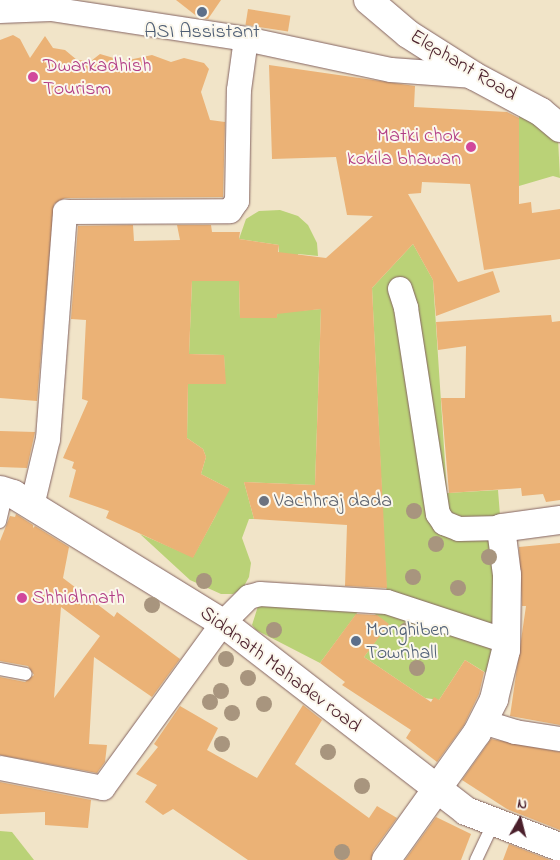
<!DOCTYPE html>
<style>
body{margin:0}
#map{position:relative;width:560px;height:860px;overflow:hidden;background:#f1e4c8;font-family:"Indie Flower",sans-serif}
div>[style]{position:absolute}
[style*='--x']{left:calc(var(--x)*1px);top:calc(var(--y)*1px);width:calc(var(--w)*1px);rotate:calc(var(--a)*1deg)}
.green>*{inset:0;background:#bad277}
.building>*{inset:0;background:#ebb276;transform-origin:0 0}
.roads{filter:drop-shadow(0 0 1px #846462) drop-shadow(0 0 1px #846462)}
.service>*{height:12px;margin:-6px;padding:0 6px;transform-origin:6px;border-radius:6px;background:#fff}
.minor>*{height:24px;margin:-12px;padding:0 12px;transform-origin:12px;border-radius:12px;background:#fff}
.tertiary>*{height:28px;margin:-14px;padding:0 14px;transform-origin:14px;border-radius:14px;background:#fff}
.secondary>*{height:28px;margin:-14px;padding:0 14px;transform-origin:14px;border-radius:14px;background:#fff}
.trees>*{width:16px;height:16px;margin:-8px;border-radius:50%;background:#a8957e}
.dots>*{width:14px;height:14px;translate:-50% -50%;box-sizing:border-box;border:2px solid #fbf7ec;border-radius:50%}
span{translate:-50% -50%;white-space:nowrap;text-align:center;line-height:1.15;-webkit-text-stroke:4px #fbf7ec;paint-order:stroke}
.service-label{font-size:20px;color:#4e5e75}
.left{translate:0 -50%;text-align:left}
.hotel-label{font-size:20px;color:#b23c85}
.right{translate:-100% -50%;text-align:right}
.street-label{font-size:20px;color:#4a1f2b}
.worship-label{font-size:20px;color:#5b616d}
.north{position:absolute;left:495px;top:795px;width:50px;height:50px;-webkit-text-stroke:4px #fbf7ec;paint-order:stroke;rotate:8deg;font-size:14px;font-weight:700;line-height:20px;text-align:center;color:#4a1f2b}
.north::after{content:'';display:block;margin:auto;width:18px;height:22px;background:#4a1f2b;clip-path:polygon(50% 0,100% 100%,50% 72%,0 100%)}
</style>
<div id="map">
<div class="green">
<div style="clip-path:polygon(519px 112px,558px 138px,560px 178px,553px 176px,519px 186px)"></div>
<div style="clip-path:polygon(280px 210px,298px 216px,308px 225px,317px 243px,318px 256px,298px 254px,296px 311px,321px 309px,315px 485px,244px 482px,254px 519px,249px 519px,242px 538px,251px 563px,249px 577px,243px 588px,233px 594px,221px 594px,190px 580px,140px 534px,193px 557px,215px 517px,228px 488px,201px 474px,206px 457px,203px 449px,187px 438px,188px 384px,225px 384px,224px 355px,189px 354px,192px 281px,239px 281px,240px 318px,277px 318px,279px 245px,239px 239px,246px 219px,259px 211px)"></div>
<div style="clip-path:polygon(413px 244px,433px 280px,447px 493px,498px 490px,501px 528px,496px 679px,465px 660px,439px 700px,425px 698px,364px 657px,388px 624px,363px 605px,320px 663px,256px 630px,252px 625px,259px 603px,387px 601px,372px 288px)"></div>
<div style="clip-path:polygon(0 831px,12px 832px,34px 860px,0 860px)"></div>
</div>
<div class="building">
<div style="clip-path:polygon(176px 0,221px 0,208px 19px,199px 18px)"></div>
<div style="left:248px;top:9px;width:43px;height:16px;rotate:9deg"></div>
<div style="clip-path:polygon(13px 35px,20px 39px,30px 58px,45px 36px,53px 48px,65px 50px,77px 60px,91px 61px,100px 54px,124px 61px,152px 55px,171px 62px,184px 58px,204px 63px,209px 69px,201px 92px,210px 120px,225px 122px,223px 197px,65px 198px,54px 204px,37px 401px,0 398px,0 40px)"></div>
<div style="clip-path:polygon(269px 65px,415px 86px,414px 107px,507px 112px,519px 118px,519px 204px,531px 202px,532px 213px,560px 209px,560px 259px,484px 270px,470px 184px,422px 182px,421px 193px,408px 194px,458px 282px,493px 271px,500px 292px,436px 316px,433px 280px,413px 244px,372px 288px,387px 588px,345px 586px,347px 525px,254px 519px,244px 482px,315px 485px,321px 309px,277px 314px,277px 318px,240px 318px,239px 281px,192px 281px,189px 354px,224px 355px,226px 384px,188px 384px,187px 438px,203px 449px,206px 457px,201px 474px,230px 489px,193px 558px,106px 518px,109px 511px,69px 497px,76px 470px,72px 468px,74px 462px,63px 458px,88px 401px,82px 399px,86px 320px,71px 319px,78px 226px,133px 225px,134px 241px,180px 240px,177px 225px,211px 225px,212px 232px,240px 232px,239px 239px,279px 245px,278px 252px,326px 258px,373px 216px,347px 215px,336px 157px,272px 159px)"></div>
<div style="clip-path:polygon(551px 315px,552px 322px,560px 321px,560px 500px,546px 502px,543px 494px,522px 496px,521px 488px,449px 493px,441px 398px,465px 398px,466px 346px,438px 350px,436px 322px)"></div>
<div style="clip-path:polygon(0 431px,35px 432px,27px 468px,0 467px)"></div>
<div style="clip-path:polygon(evenodd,16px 514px,33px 525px,33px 528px,35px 526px,69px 547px,63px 578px,114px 617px,117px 612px,180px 659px,152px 697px,94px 657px,89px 744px,107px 745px,105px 762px,97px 773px,0 755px,0 677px,25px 682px,34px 675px,28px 666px,0 661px,0 541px,10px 516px,15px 517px,16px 514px,61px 607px,100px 636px,54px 698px,61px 607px)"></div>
<div style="clip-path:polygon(560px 543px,560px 725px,510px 716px,526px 606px,522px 606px,519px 547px)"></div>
<div style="clip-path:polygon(356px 614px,377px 615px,389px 624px,364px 657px,431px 702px,434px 697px,439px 700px,465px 660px,484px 672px,479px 694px,464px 725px,437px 762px,406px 738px,411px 730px,342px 685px,345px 682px,320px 663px)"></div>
<div style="clip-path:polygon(303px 705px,322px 720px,295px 764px,369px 818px,377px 806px,397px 818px,373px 851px,371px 860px,248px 860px,173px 809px,163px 815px,145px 802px,157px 785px,136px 774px,158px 747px,154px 744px,180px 706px,218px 728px,207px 750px,257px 778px)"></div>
<div style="clip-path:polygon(491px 739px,560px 752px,560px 830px,507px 809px,462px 780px)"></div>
<div style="clip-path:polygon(0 782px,91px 800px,88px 828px,45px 825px,45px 812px,0 814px)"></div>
<div style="clip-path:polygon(436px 817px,471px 834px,461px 860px,405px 860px)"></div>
<div style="clip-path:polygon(509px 844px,550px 860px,503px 860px)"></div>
</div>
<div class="roads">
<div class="service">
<div style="--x:0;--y:522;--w:31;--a:-77"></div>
<div style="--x:0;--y:669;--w:26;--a:11"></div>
<div style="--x:476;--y:860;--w:42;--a:-64.7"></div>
</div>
<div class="minor">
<div style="--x:0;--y:11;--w:51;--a:-2.2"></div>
<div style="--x:51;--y:9;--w:197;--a:8.7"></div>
<div style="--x:246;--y:39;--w:148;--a:12.1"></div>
<div style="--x:391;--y:70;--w:83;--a:4.1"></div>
<div style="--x:400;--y:289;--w:20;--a:72"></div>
<div style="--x:406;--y:308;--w:208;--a:81.2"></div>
<div style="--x:438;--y:514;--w:11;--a:56"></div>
<div style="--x:444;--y:523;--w:16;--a:22"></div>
<div style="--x:459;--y:529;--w:42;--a:-1.4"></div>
<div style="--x:32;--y:506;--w:69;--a:-76.6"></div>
<div style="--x:48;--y:439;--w:228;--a:-85.7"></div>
<div style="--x:65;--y:212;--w:165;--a:-0.3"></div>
<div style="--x:230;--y:211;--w:12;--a:-55"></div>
<div style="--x:237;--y:201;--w:111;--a:-89"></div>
<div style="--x:239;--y:90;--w:51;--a:-82.2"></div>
<div style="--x:483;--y:722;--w:34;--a:17"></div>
<div style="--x:515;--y:732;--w:46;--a:8.8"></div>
<div style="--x:0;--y:768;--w:105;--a:11"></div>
<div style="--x:103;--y:788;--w:204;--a:-54"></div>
<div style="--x:223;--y:623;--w:37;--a:-45"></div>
<div style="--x:249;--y:597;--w:11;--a:-15"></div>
<div style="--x:260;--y:594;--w:127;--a:3.6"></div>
<div style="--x:387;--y:602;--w:125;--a:18.1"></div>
</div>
<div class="tertiary">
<div style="--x:386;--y:860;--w:156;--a:-54.4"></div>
<div style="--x:477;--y:733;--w:38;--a:-63"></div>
<div style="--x:494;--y:699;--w:50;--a:-76.2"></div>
<div style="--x:506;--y:650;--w:75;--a:-89.2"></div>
<div style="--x:507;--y:575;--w:47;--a:-97.3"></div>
<div style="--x:501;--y:528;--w:60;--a:-7.7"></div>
</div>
<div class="secondary">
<div style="--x:368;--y:0;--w:52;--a:40.4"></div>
<div style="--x:408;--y:34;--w:78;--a:32.5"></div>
<div style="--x:474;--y:76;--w:76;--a:28.2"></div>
<div style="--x:541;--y:112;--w:25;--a:40"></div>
<div style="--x:0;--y:490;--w:14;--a:17"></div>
<div style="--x:13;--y:494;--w:246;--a:31.6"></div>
<div style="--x:223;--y:623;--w:307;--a:37.7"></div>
<div style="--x:466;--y:811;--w:101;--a:21"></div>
</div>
</div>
<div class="trees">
<div style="left:414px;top:511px"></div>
<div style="left:436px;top:544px"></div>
<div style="left:489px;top:557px"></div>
<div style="left:413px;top:577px"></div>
<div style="left:204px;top:581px"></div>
<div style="left:458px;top:588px"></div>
<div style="left:152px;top:605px"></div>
<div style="left:274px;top:630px"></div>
<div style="left:407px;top:630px"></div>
<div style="left:226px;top:659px"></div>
<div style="left:417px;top:668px"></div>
<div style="left:248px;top:678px"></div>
<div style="left:221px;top:691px"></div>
<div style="left:210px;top:702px"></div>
<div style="left:264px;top:704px"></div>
<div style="left:232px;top:713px"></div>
<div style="left:222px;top:744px"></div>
<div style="left:328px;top:752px"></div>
<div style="left:362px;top:786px"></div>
<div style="left:342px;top:852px"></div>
</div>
<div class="dots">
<div style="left:202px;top:12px;background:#5c6f8a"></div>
<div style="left:33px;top:77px;background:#d1479c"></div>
<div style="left:471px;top:147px;background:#d1479c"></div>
<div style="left:264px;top:501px;background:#6b7280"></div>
<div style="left:22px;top:598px;background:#d1479c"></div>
<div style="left:356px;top:641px;background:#5c6f8a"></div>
</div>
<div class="service-label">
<span style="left:202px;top:32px">ASI Assistant</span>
<span class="left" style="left:366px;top:642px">Monghiben<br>Townhall</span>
</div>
<div class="hotel-label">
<span class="left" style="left:43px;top:78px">Dwarkadhish<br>Tourism</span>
<span class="right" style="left:461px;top:148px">Matki chok<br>kokila bhawan</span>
<span class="left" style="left:32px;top:598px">Shhidhnath</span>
</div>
<div class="street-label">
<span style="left:463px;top:66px;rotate:31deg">Elephant Road</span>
<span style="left:280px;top:670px;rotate:37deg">Siddnath Mahadev road</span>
</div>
<div class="worship-label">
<span class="left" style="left:274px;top:501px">Vachhraj dada</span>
</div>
<div class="north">N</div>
</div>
